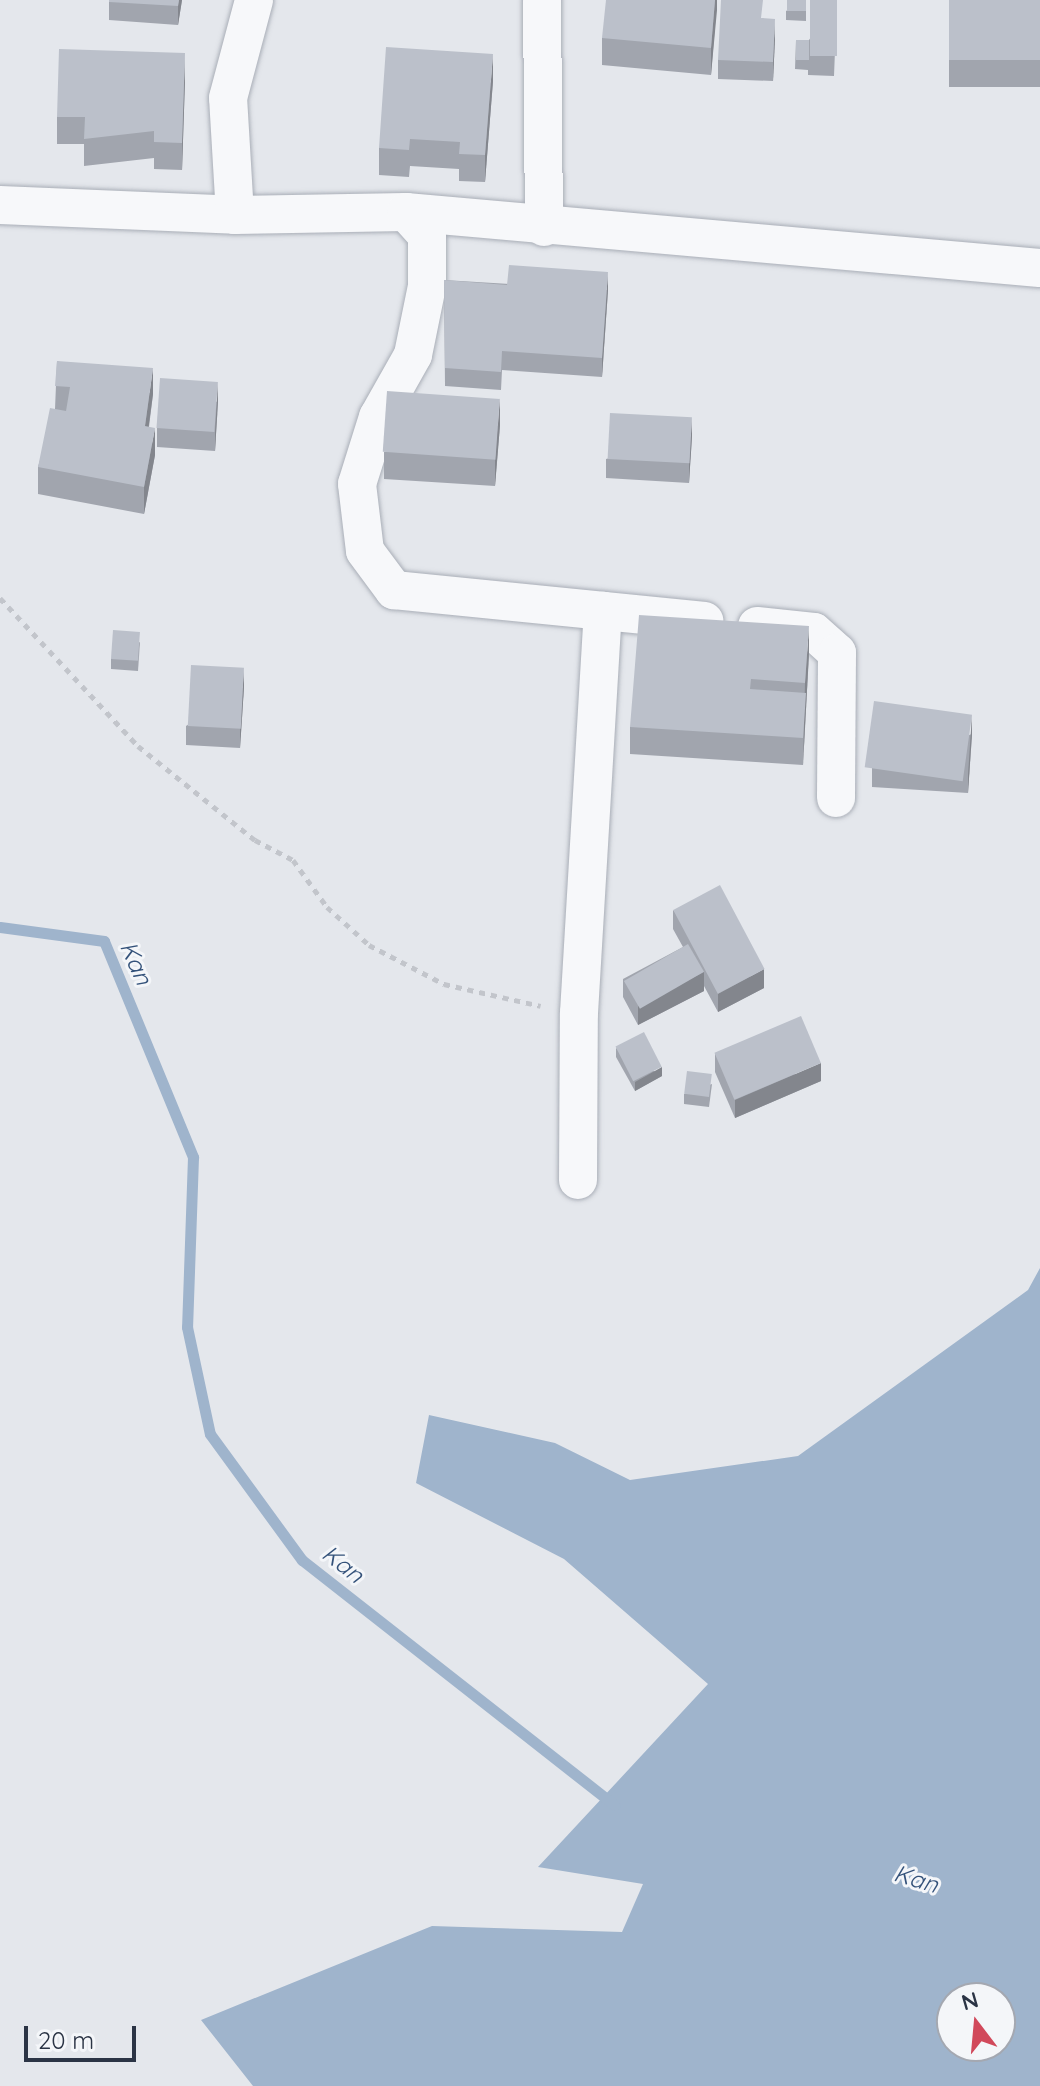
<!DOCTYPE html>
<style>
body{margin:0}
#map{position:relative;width:1040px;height:2086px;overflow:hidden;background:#e4e7ec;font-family:Quicksand,sans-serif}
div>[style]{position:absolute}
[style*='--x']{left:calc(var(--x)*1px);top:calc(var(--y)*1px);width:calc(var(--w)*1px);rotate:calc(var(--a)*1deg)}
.water>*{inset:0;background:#9fb4cc}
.stream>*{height:11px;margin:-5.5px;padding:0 5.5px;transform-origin:5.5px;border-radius:5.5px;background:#9fb4cc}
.path>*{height:5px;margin-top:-2.5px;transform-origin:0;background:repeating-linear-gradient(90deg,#c2c5cb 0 6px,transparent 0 12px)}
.roads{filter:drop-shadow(0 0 2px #a9aeb7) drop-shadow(0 0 2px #a9aeb7)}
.street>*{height:38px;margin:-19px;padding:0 19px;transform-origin:19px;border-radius:19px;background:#f7f8fa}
.wall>*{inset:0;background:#a1a5ae;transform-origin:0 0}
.shaded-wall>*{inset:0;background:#83868d}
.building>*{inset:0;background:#bbc0ca;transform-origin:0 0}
span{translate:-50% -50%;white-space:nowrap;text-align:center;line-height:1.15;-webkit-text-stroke:6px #f4f6f9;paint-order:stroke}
.water-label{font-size:24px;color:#34527a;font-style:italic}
.north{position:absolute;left:936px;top:1982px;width:80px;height:80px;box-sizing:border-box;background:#f4f6f9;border:2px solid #a4a8b1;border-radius:50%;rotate:344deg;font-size:22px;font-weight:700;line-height:32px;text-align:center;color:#2b3445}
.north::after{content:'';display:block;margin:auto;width:28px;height:36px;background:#d1495b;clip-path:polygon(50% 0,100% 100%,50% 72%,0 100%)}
.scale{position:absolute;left:24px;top:2026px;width:112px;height:36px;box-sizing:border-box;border:4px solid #2b3445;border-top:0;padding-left:10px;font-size:24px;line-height:28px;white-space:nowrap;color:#2b3445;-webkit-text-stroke:6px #f4f6f9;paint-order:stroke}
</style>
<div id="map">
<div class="water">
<div style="clip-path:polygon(evenodd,1040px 1268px,1040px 2086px,253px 2086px,201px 2020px,432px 1926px,622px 1932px,643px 1884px,538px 1867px,708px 1684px,564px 1559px,416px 1483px,429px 1415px,555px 1443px,630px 1480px,798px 1456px,1028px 1290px,1040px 1268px,952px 1998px,1000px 1998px,1000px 2046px,952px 2046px,952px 1998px)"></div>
</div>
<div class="stream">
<div style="--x:0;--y:927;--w:105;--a:7.7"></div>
<div style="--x:104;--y:941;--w:234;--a:67.6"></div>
<div style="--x:193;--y:1157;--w:170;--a:92"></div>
<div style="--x:187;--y:1327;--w:109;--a:77.9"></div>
<div style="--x:210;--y:1434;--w:156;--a:53.9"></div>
<div style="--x:302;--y:1560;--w:397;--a:38.1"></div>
</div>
<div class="path">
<div style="--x:0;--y:598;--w:202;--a:47"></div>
<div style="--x:138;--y:746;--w:150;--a:38.8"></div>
<div style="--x:255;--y:840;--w:43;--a:27.8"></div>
<div style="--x:293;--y:860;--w:58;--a:54.1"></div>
<div style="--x:327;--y:907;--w:57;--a:42.1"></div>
<div style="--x:369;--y:945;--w:85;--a:27.5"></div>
<div style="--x:444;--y:984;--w:99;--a:12.8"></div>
</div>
<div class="roads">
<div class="street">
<div style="--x:542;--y:0;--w:227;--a:89.5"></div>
<div style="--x:0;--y:205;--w:235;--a:2.4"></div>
<div style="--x:235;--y:215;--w:171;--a:-1"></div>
<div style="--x:406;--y:212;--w:636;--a:5.05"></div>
<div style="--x:406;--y:212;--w:31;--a:48"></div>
<div style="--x:427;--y:235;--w:51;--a:90"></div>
<div style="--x:427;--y:286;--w:70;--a:101.5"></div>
<div style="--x:413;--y:355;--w:71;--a:119.4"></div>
<div style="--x:378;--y:417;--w:70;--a:107.4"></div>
<div style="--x:357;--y:484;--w:67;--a:83.2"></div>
<div style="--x:365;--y:551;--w:49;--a:53.4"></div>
<div style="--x:394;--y:590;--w:312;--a:5.7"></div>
<div style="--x:235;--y:215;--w:117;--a:-93.4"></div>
<div style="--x:228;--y:98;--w:101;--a:-75.1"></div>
<div style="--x:757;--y:626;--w:57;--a:6"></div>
<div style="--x:814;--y:632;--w:31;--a:42"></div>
<div style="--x:837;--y:653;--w:145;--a:90.4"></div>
<div style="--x:578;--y:1180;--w:167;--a:-89.7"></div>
<div style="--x:579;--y:1013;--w:403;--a:-86.6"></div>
</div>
</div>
<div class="wall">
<div style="clip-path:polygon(109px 0,182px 0,178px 25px,109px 20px)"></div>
<div style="clip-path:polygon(717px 0,711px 75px,602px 65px,602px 38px)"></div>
<div style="clip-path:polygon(806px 0,806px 21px,786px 20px,786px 11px)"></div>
<div style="clip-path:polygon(837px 0,834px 76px,808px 75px,808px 67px,808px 70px,795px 69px,796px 40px,809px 40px)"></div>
<div style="left:949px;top:0;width:91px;height:87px"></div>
<div style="clip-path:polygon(763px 18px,775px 38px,773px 81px,718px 79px,718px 60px)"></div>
<div style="clip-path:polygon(185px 80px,182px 170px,154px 169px,154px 158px,84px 166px,84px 144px,57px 144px,57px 117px)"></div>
<div style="clip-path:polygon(493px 81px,485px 182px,459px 181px,459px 169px,410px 166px,409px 177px,379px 175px,379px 148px)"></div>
<div style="clip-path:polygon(444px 280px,608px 290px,602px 377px,502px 370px,501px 390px,445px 386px)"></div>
<div style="clip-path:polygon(57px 361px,153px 394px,149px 427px,155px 455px,144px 514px,38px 494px,38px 467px,55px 409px)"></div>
<div style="clip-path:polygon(218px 401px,215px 451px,157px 447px,157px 428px)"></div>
<div style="clip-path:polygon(500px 425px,495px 486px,384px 479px,384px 452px)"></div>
<div style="clip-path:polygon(692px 436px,689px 483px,606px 478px,606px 459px)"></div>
<div style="clip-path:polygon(140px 642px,138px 671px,111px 669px,111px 659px)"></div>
<div style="clip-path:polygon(809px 653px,803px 765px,630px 754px,630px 727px)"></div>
<div style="clip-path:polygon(244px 687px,240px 748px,186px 745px,186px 726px)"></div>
<div style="clip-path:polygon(972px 734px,968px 793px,872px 787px,872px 768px)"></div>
<div style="clip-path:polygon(673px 910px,764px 988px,718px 1012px,704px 986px,704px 991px,638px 1025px,623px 997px,623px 979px,683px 947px,673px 929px)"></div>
<div style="clip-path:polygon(616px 1048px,662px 1076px,635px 1091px,616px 1057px)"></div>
<div style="clip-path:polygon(715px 1054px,821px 1081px,735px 1118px,715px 1072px)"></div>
<div style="clip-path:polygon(712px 1084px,709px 1107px,684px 1104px,684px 1094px)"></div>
</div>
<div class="shaded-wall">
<div style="clip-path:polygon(179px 0,182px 0,178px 25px,178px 6px)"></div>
<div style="clip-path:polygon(715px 0,717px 0,717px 10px,711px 75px,711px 48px)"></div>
<div style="clip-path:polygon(775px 19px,775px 38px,773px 81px,773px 62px)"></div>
<div style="clip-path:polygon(185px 53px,185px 80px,182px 170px,182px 143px)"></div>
<div style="clip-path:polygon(493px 54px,493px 81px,485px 182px,485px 155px)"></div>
<div style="clip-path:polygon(608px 272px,608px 290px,602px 377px,602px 358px)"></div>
<div style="clip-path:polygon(153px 368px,153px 394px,145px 453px,145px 426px)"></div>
<div style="clip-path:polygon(218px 382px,218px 401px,215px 451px,215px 432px)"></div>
<div style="clip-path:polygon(500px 398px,500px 425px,495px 486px,495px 459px)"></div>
<div style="clip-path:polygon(692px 417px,692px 436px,689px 483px,689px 464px)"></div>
<div style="clip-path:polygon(155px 428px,155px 455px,144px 514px,144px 487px)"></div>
<div style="clip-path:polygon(809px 626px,809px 653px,803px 765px,805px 683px)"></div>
<div style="clip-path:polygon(244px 668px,244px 687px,240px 748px,240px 729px)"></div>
<div style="clip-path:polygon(972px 715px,972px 734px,968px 793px,968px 775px)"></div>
<div style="clip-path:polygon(764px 969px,764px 988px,718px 1012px,718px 994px)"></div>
<div style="clip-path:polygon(704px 972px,704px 991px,638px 1025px,638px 1006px)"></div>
<div style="clip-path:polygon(821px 1063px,821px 1081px,735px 1118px,735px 1100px)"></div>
<div style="clip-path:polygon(662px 1067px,662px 1076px,635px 1091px,635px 1082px)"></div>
</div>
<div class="building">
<div style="clip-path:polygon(109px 0,179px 0,178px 6px,109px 2px)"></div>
<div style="clip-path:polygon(606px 0,715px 0,711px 48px,602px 38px)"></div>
<div style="clip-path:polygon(721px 0,763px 0,761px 18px,775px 19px,773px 62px,718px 60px)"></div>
<div style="left:787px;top:0;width:19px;height:11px"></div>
<div style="left:810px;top:0;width:27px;height:56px"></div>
<div style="left:949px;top:0;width:91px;height:60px"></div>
<div style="left:796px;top:40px;width:13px;height:20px"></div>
<div style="clip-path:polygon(386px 47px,493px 54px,485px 155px,459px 154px,460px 142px,410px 139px,409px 150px,379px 148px)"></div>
<div style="clip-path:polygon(59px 49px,185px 53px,182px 143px,154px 142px,154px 131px,84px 139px,85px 117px,57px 117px)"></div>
<div style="clip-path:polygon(509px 265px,608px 272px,602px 358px,502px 351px,501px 372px,445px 368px,444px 280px,507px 285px)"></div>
<div style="clip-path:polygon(57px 361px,153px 368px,145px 426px,155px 428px,144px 487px,38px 467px,50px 408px,66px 411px,70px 387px,55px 386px)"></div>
<div style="left:160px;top:378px;width:58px;height:50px;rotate:4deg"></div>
<div style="left:387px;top:391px;width:113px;height:61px;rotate:4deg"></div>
<div style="left:610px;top:413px;width:82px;height:46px;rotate:3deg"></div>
<div style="clip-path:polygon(639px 615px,809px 626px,805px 683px,751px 679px,750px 689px,806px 693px,803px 738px,630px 727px)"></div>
<div style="left:113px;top:630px;width:27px;height:29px;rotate:4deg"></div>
<div style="left:191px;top:665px;width:53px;height:61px;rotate:3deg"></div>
<div style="left:874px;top:701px;width:99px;height:67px;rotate:8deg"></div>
<div style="left:720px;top:885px;width:95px;height:53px;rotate:62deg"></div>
<div style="left:688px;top:944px;width:32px;height:74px;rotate:60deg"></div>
<div style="left:801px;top:1016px;width:51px;height:94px;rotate:67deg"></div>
<div style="left:644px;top:1032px;width:39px;height:32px;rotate:63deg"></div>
<div style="left:687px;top:1071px;width:25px;height:23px;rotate:7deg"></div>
</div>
<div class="water-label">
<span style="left:136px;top:963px;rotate:66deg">Kan</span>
<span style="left:343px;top:1564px;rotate:38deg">Kan</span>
<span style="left:916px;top:1879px;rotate:17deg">Kan</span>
</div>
<div class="north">N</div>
<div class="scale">20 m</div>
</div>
